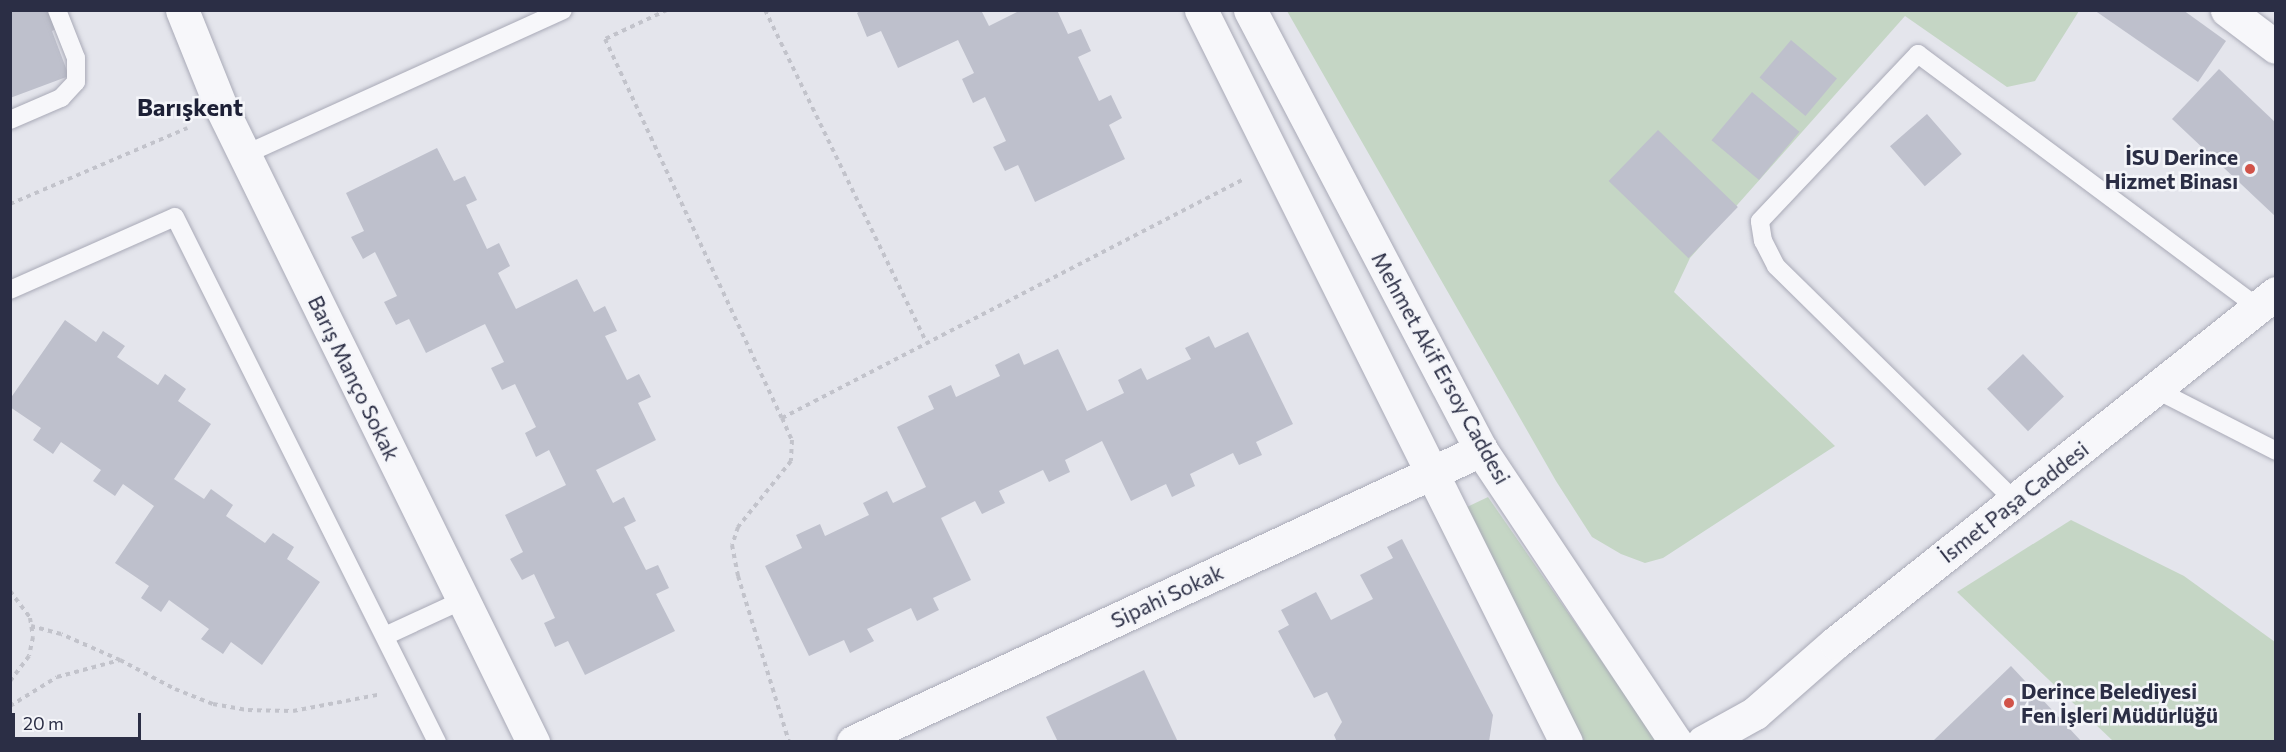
<!DOCTYPE html>
<meta charset="utf-8">
<style>
body{margin:0}
#map{position:relative;width:2286px;height:752px;overflow:hidden;background:#e4e5ec;font-family:Commissioner,sans-serif}
div>[style]{position:absolute}
[style*='--x']{left:calc(var(--x)*1px);top:calc(var(--y)*1px);width:calc(var(--w)*1px);rotate:calc(var(--a)*1deg)}
.green>*{inset:0;background:#c5d6c5}
.building>*{inset:0;background:#bec0cc;transform-origin:0 0}
.path>*{height:4px;margin-top:-2px;transform-origin:0;background:repeating-linear-gradient(90deg,#c2c3cb 0 4.5px,transparent 0 9px)}
.roads{filter:drop-shadow(0 0 2px #a9aab7) drop-shadow(0 0 2px #a9aab7)}
.lane>*{height:18px;margin:-9px;padding:0 9px;transform-origin:9px;border-radius:9px;background:#f7f7fa}
.street>*{height:33px;margin:-16.5px;padding:0 16.5px;transform-origin:16.5px;border-radius:16.5px;background:#f7f7fa}
.dots>*{width:16px;height:16px;translate:-50% -50%;box-sizing:border-box;border:3px solid #f4f5f9;border-radius:50%}
span{translate:-50% -50%;white-space:nowrap;text-align:center;line-height:1.15;-webkit-text-stroke:5px #f4f5f9;paint-order:stroke}
.poi-label{font-size:21px;color:#2b2e45;font-weight:700}
.right{translate:-100% -50%;text-align:right}
.left{translate:0 -50%;text-align:left}
.street-label{font-size:21px;color:#2b2e45}
.quarter-label{font-size:24px;color:#1d2036;font-weight:700}
.frame{position:absolute;inset:0;border:12px solid #2b2e45;pointer-events:none}
.scale{position:absolute;left:12px;top:713px;width:129px;height:27px;box-sizing:border-box;border:3px solid #2b2e45;border-top:0;padding-left:8px;font-size:18px;line-height:21px;white-space:nowrap;color:#2b2e45;-webkit-text-stroke:4px #f4f5f9;paint-order:stroke}
</style>
<div id="map">
<div class="green">
<div style="clip-path:polygon(1287px 11px,2079px 11px,2035px 81px,2007px 87px,1905px 16px,1690px 258px,1674px 292px,1835px 446px,1663px 558px,1645px 563px,1621px 554px,1592px 537px,1556px 481px)"></div>
<div style="clip-path:polygon(1488px 497px,1657px 741px,1584px 741px,1467px 507px)"></div>
<div style="clip-path:polygon(2071px 520px,2184px 576px,2275px 642px,2275px 741px,2113px 741px,1957px 592px)"></div>
</div>
<div class="building">
<div style="clip-path:polygon(10px 10px,51px 10px,58px 28px,52px 31px,69px 76px,10px 98px)"></div>
<div style="clip-path:polygon(862px 10px,981px 10px,989px 26px,1021px 10px,1057px 10px,1068px 34px,1081px 29px,1091px 51px,1078px 57px,1099px 101px,1111px 95px,1122px 118px,1109px 125px,1125px 159px,1035px 202px,1018px 165px,1005px 171px,993px 147px,1006px 141px,985px 97px,973px 103px,962px 79px,974px 73px,958px 40px,898px 68px,881px 31px,867px 37px,857px 13px)"></div>
<div style="clip-path:polygon(2094px 10px,2183px 10px,2226px 41px,2198px 82px)"></div>
<div style="left:1791px;top:40px;width:60px;height:49px;rotate:40deg"></div>
<div style="clip-path:polygon(2219px 69px,2276px 123px,2276px 217px,2172px 119px)"></div>
<div style="left:1752px;top:92px;width:62px;height:63px;rotate:40deg"></div>
<div style="left:1927px;top:114px;width:53px;height:49px;rotate:49deg"></div>
<div style="left:1658px;top:130px;width:111px;height:71px;rotate:44deg"></div>
<div style="clip-path:polygon(437px 148px,454px 181px,465px 176px,477px 200px,466px 205px,487px 249px,499px 243px,510px 266px,498px 273px,516px 309px,577px 279px,594px 312px,605px 306px,617px 331px,605px 336px,627px 380px,639px 374px,651px 397px,638px 403px,656px 440px,596px 470px,613px 503px,624px 497px,636px 521px,624px 527px,646px 570px,658px 565px,669px 588px,656px 594px,675px 631px,585px 675px,568px 641px,555px 647px,544px 623px,555px 618px,534px 574px,522px 580px,510px 559px,523px 552px,505px 515px,566px 485px,549px 450px,536px 457px,525px 433px,536px 427px,515px 384px,502px 390px,491px 368px,504px 362px,485px 324px,426px 353px,409px 319px,396px 325px,384px 302px,397px 296px,375px 252px,363px 259px,351px 237px,364px 231px,346px 193px)"></div>
<div style="clip-path:polygon(65px 320px,96px 342px,103px 331px,125px 346px,117px 357px,158px 385px,165px 374px,186px 389px,178px 401px,211px 424px,174px 479px,204px 499px,211px 489px,233px 505px,226px 516px,265px 543px,273px 533px,294px 547px,287px 559px,320px 582px,262px 665px,231px 642px,223px 654px,201px 639px,209px 629px,169px 600px,161px 612px,141px 598px,149px 586px,115px 563px,154px 506px,123px 484px,115px 496px,93px 481px,101px 470px,61px 442px,53px 454px,33px 440px,41px 428px,10px 407px,10px 399px)"></div>
<div style="clip-path:polygon(1248px 332px,1293px 424px,1256px 442px,1262px 455px,1239px 465px,1233px 453px,1190px 474px,1195px 486px,1172px 497px,1166px 484px,1131px 501px,1102px 441px,1065px 460px,1070px 472px,1049px 482px,1043px 470px,999px 491px,1005px 503px,982px 514px,975px 501px,941px 518px,971px 580px,933px 598px,939px 610px,917px 621px,911px 608px,867px 629px,874px 641px,850px 653px,844px 640px,809px 656px,765px 566px,802px 548px,796px 535px,820px 524px,825px 536px,869px 515px,863px 503px,887px 491px,893px 503px,926px 487px,897px 427px,934px 409px,928px 396px,951px 385px,956px 397px,1000px 376px,995px 365px,1019px 353px,1024px 365px,1058px 349px,1087px 411px,1124px 393px,1118px 380px,1141px 368px,1147px 380px,1191px 359px,1185px 348px,1209px 336px,1215px 348px)"></div>
<div style="left:2023px;top:354px;width:59px;height:50px;rotate:46deg"></div>
<div style="clip-path:polygon(1402px 539px,1493px 715px,1489px 742px,1337px 742px,1334px 735px,1342px 722px,1327px 692px,1314px 698px,1278px 631px,1289px 625px,1281px 610px,1316px 592px,1331px 620px,1373px 599px,1360px 575px,1393px 558px,1387px 547px)"></div>
<div style="clip-path:polygon(2011px 666px,2082px 742px,1936px 742px,1934px 740px)"></div>
<div style="clip-path:polygon(1144px 670px,1178px 742px,1058px 742px,1046px 717px)"></div>
</div>
<div class="path">
<div style="--x:667;--y:10;--w:68;--a:154.9"></div>
<div style="--x:605;--y:39;--w:418;--a:65"></div>
<div style="--x:782;--y:418;--w:518;--a:-27.36"></div>
<div style="--x:765;--y:10;--w:370;--a:64.1"></div>
<div style="--x:10;--y:204;--w:193;--a:-23.2"></div>
<div style="--x:782;--y:418;--w:24;--a:66"></div>
<div style="--x:792;--y:440;--w:21;--a:93"></div>
<div style="--x:791;--y:461;--w:85;--a:128.8"></div>
<div style="--x:738;--y:527;--w:19;--a:108"></div>
<div style="--x:732;--y:545;--w:32;--a:79"></div>
<div style="--x:738;--y:576;--w:174;--a:72.9"></div>
<div style="--x:10;--y:591;--w:34;--a:53"></div>
<div style="--x:30;--y:618;--w:19;--a:81"></div>
<div style="--x:33;--y:637;--w:19;--a:102"></div>
<div style="--x:29;--y:656;--w:31;--a:127"></div>
<div style="--x:120;--y:660;--w:62;--a:27.8"></div>
<div style="--x:175;--y:689;--w:41;--a:21.5"></div>
<div style="--x:213;--y:704;--w:36;--a:10"></div>
<div style="--x:248;--y:710;--w:45;--a:1.3"></div>
<div style="--x:293;--y:711;--w:86;--a:-10.8"></div>
<div style="--x:10;--y:706;--w:55;--a:-31.7"></div>
<div style="--x:57;--y:677;--w:65;--a:-15.1"></div>
<div style="--x:120;--y:660;--w:64;--a:-156.2"></div>
<div style="--x:61;--y:634;--w:31;--a:-165"></div>
</div>
<div class="roads">
<div class="lane">
<div style="--x:10;--y:120;--w:56;--a:-23.3"></div>
<div style="--x:61;--y:98;--w:22;--a:-47"></div>
<div style="--x:76;--y:82;--w:24;--a:-90"></div>
<div style="--x:76;--y:58;--w:52;--a:-111.6"></div>
<div style="--x:244;--y:155;--w:350;--a:-24.4"></div>
<div style="--x:10;--y:290;--w:180;--a:-23.9"></div>
<div style="--x:175;--y:217;--w:587;--a:63.48"></div>
<div style="--x:2155;--y:389;--w:136;--a:27.1"></div>
<div style="--x:2015;--y:501;--w:335;--a:-135.5"></div>
<div style="--x:1776;--y:266;--w:28;--a:-117"></div>
<div style="--x:1763;--y:241;--w:20;--a:-99"></div>
<div style="--x:1760;--y:221;--w:230;--a:-46.6"></div>
<div style="--x:1918;--y:54;--w:424;--a:36.7"></div>
<div style="--x:385;--y:636;--w:86;--a:-24.8"></div>
</div>
<div class="street">
<div style="--x:182;--y:10;--w:105;--a:68.1"></div>
<div style="--x:221;--y:107;--w:708;--a:63.83"></div>
<div style="--x:1201;--y:10;--w:818;--a:63.5"></div>
<div style="--x:1250;--y:10;--w:497;--a:62.3"></div>
<div style="--x:1481;--y:450;--w:351;--a:56.3"></div>
<div style="--x:2227;--y:10;--w:61;--a:37.1"></div>
<div style="--x:853;--y:742;--w:693;--a:-24.94"></div>
<div style="--x:1703;--y:742;--w:60;--a:-29.1"></div>
<div style="--x:1755;--y:713;--w:106;--a:-41.2"></div>
<div style="--x:1835;--y:643;--w:563;--a:-38.44"></div>
</div>
</div>
<div class="dots">
<div style="left:2250px;top:169px;background:#d15349"></div>
<div style="left:2009px;top:703px;background:#d15349"></div>
</div>
<div class="poi-label">
<span class="right" style="left:2238px;top:169px">İSU Derince<br>Hizmet Binası</span>
<span class="left" style="left:2021px;top:703px">Derince Belediyesi<br>Fen İşleri Müdürlüğü</span>
</div>
<div class="street-label">
<span style="left:1441px;top:368px;rotate:61deg">Mehmet Akif Ersoy Caddesi</span>
<span style="left:354px;top:378px;rotate:64deg">Barış Manço Sokak</span>
<span style="left:2014px;top:502px;rotate:-38deg">İsmet Paşa Caddesi</span>
<span style="left:1167px;top:596px;rotate:-25deg">Sipahi Sokak</span>
</div>
<div class="quarter-label">
<span style="left:190px;top:107px">Barışkent</span>
</div>
<div class="frame"></div>
<div class="scale">20 m</div>
</div>
